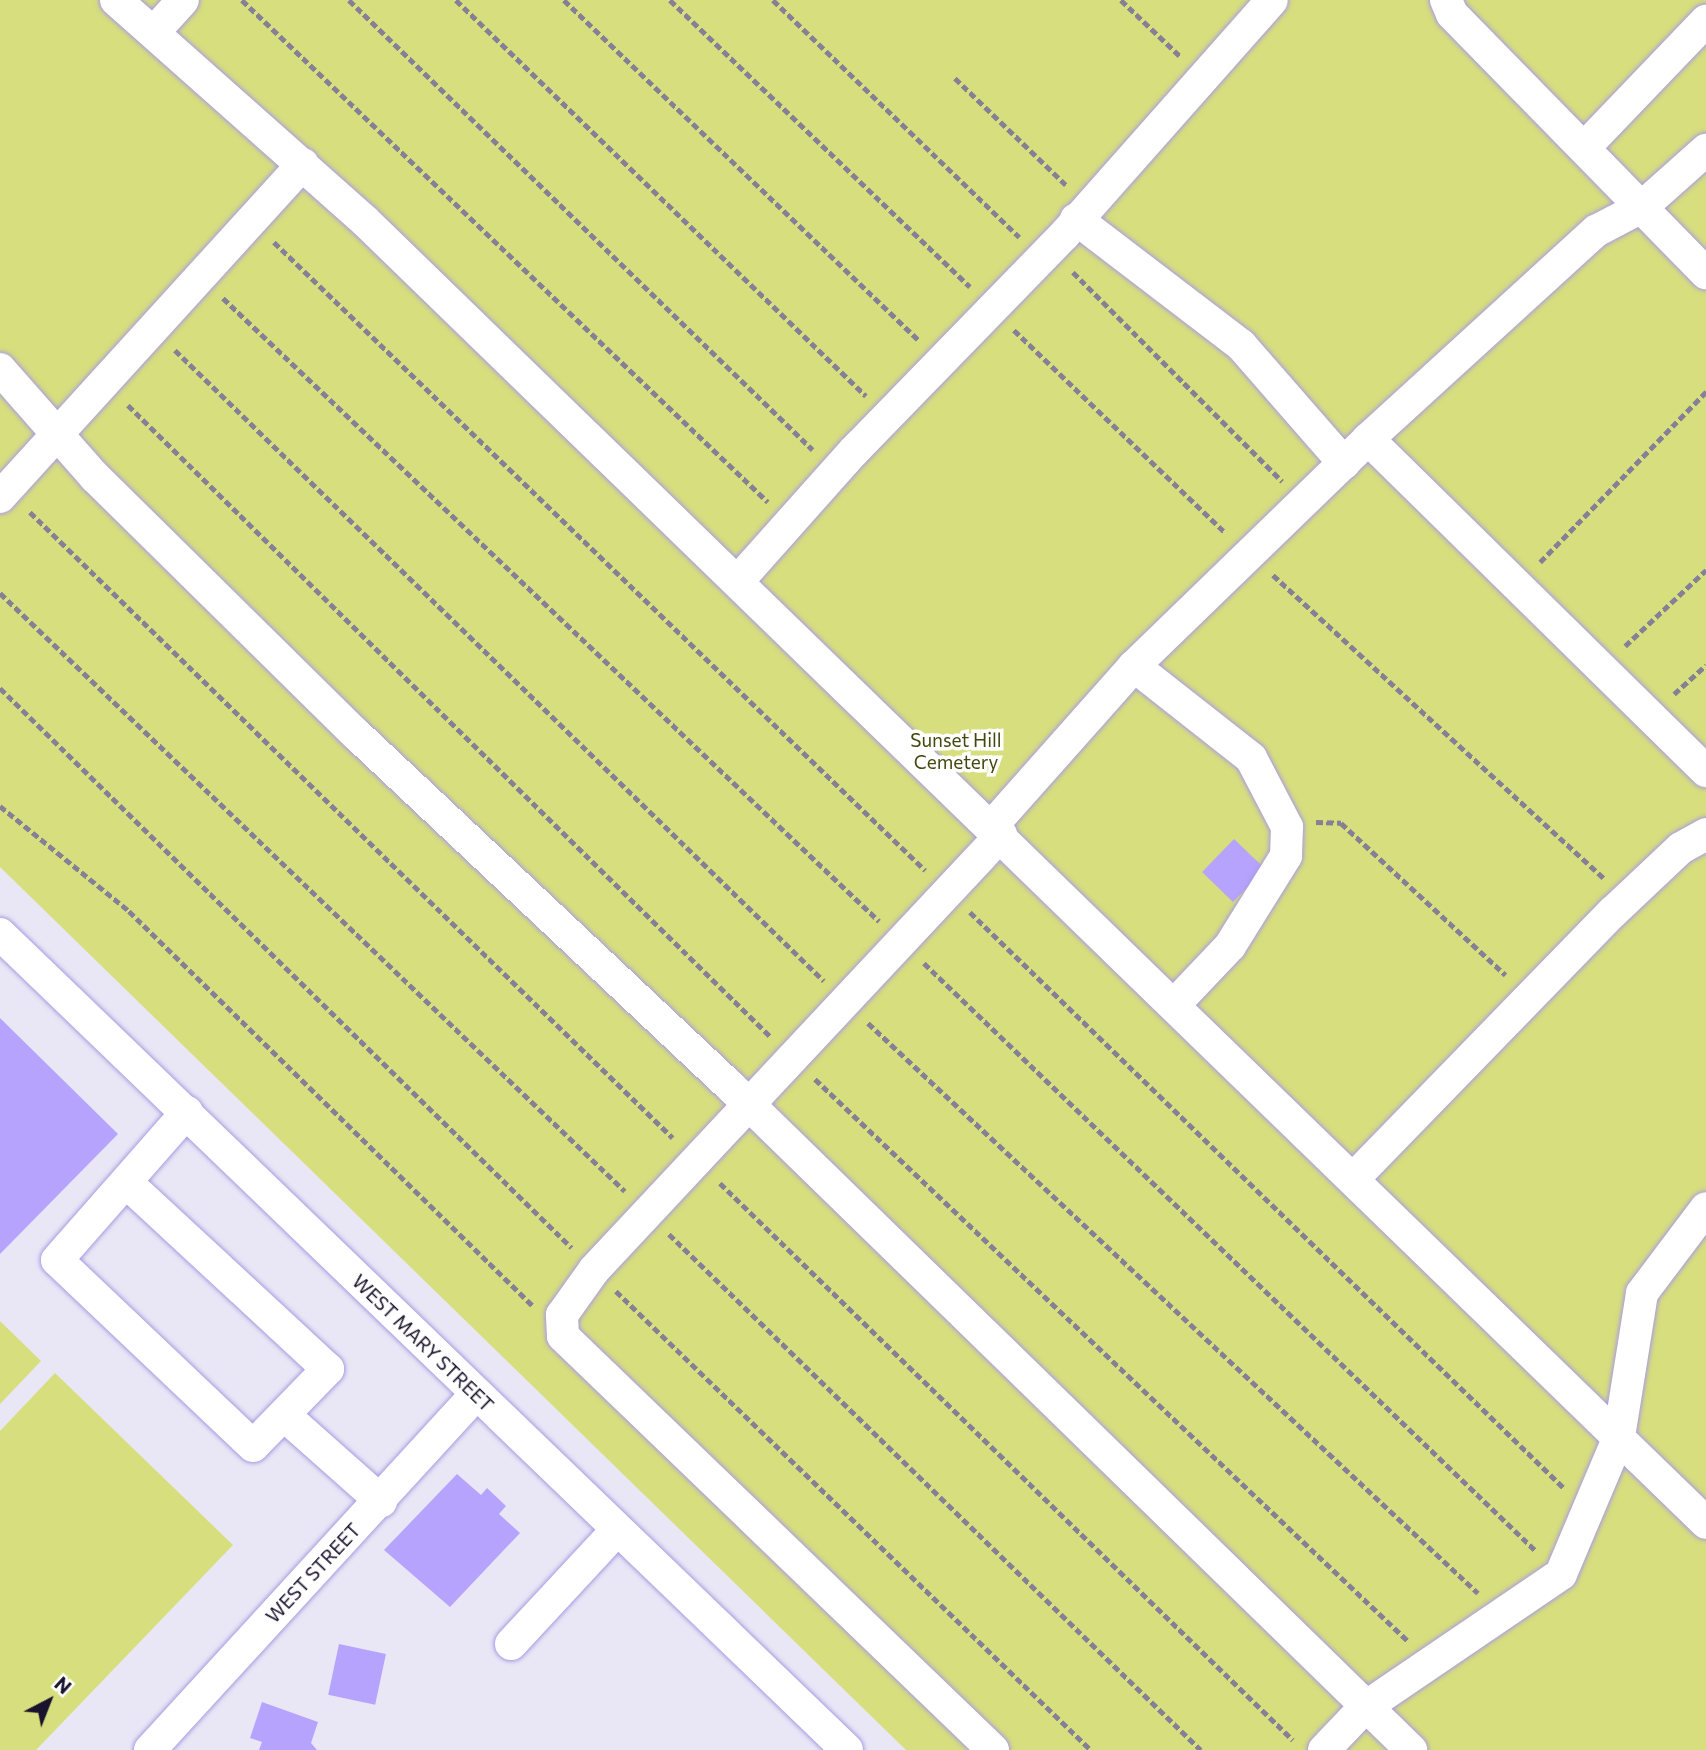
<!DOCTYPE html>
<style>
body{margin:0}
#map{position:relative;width:1706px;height:1750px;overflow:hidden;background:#e9e7f6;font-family:Commissioner,sans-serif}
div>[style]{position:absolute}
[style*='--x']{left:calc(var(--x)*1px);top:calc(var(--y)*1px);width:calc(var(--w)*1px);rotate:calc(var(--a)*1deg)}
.green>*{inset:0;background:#d7de7d}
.building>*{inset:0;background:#b6a3fe;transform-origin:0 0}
.path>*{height:4.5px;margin-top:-2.25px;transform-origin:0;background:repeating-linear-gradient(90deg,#858095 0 7px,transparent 0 10.5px)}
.roads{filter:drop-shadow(0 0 2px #a99ce1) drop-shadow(0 0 2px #a99ce1)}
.minor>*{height:32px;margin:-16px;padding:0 16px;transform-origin:16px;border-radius:16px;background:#fff}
span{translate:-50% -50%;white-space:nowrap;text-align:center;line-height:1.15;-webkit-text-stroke:7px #fff;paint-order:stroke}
.park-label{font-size:19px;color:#45470e}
.street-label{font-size:19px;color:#1a132d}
.north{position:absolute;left:14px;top:1666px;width:70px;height:70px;-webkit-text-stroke:5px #fff;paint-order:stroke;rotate:42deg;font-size:19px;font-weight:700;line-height:28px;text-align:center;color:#1a132d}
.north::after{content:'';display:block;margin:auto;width:24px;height:32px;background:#1a132d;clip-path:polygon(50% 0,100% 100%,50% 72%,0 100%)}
</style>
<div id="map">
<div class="green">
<div style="clip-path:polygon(0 0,1706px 0,1706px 1750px,906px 1750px,0 867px)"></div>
<div style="clip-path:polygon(0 1321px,41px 1361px,0 1404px)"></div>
<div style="clip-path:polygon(55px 1373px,233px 1545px,36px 1750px,0 1750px,0 1431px)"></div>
</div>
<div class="building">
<div style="left:1234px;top:839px;width:43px;height:46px;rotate:44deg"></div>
<div style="clip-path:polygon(0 1018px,118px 1134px,0 1254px)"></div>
<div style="clip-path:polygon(457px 1474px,481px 1495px,487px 1488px,506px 1506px,499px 1514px,520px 1533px,450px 1607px,384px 1550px)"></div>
<div style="left:339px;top:1644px;width:48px;height:52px;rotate:12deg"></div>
<div style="clip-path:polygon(262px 1702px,318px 1722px,311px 1743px,317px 1750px,259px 1750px,262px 1742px,250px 1738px)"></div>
</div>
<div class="path">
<div style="--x:242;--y:0;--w:727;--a:43.66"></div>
<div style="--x:349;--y:0;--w:646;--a:44.12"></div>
<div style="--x:456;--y:0;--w:570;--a:44"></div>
<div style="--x:564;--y:0;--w:493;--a:43.8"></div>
<div style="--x:670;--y:0;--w:415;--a:43.7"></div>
<div style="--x:773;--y:0;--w:342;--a:43.9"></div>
<div style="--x:1121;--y:0;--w:83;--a:43.5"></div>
<div style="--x:955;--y:78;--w:154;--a:43.9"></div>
<div style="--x:274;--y:242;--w:905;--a:43.97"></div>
<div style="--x:1073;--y:272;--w:296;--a:45"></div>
<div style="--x:223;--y:298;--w:905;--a:43.52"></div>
<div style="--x:1014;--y:330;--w:292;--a:43.8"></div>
<div style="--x:175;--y:350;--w:905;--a:44.19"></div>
<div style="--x:128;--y:405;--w:902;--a:44.51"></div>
<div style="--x:30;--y:512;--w:897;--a:44.23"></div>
<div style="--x:1540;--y:562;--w:238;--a:-45.7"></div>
<div style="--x:1273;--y:575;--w:450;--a:42.5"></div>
<div style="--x:0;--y:593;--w:865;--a:43.74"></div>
<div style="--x:1625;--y:646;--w:111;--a:-43.2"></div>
<div style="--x:0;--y:688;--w:800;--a:44.39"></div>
<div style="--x:1674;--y:694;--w:43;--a:-42.2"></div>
<div style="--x:0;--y:806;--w:166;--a:39.1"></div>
<div style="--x:129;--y:911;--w:565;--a:44.35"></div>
<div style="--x:1316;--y:822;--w:25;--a:2"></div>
<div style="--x:1341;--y:823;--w:224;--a:42.7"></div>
<div style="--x:970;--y:912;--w:827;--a:44.12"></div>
<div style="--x:924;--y:963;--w:849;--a:43.85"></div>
<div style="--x:868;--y:1023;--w:835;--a:43.06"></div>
<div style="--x:815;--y:1079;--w:817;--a:43.46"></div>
<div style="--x:720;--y:1183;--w:799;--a:44.19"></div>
<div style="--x:669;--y:1234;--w:741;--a:44.13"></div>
<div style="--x:616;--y:1291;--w:661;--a:44.02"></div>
</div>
<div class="roads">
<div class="minor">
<div style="--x:116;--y:0;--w:333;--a:41.6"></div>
<div style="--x:365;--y:221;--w:1869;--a:44.15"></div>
<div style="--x:1446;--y:0;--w:15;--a:67"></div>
<div style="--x:1452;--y:14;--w:363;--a:45.6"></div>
<div style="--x:154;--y:32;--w:43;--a:-47.8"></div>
<div style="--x:1585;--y:147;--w:175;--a:-46.2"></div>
<div style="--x:1076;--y:219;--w:208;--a:37.4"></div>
<div style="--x:1241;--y:345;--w:157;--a:48.9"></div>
<div style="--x:0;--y:369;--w:144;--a:48.7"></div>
<div style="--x:95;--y:477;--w:366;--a:44.6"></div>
<div style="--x:356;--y:734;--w:515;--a:43.27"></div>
<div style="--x:731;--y:1087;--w:950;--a:44.27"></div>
<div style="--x:1368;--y:439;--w:309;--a:-42.4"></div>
<div style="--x:1596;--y:231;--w:52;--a:-27.6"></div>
<div style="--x:1642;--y:207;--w:86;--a:-41.7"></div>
<div style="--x:0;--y:497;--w:450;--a:-47.7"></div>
<div style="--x:738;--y:581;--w:173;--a:-48.3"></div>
<div style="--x:853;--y:452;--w:304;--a:-45.8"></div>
<div style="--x:1065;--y:234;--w:312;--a:-48.5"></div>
<div style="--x:1134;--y:666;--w:149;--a:38.2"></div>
<div style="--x:1251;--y:758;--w:78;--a:62.4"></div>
<div style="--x:1287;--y:827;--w:29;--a:92"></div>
<div style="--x:1286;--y:856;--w:106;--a:121.9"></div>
<div style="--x:1230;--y:946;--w:80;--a:133.5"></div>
<div style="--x:992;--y:826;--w:214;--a:-48.4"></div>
<div style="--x:1134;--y:666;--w:326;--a:-44.1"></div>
<div style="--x:1368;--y:439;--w:474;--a:44.5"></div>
<div style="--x:0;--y:934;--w:1176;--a:43.93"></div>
<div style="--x:1355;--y:1177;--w:370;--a:-45.8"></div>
<div style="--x:1613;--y:912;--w:93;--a:-43.3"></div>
<div style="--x:1681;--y:848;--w:29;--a:-29"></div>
<div style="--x:127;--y:1183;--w:274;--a:42.8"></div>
<div style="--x:328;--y:1369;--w:107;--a:134.2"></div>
<div style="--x:253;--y:1446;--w:270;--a:-136.5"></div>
<div style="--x:57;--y:1260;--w:197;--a:-48.7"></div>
<div style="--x:284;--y:1415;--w:130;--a:41.6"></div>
<div style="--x:511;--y:1644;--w:156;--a:-47.1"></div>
<div style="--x:150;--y:1750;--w:481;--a:-47.5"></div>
<div style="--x:993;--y:1750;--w:597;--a:-136.09"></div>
<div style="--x:563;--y:1336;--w:21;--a:-93"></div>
<div style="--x:562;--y:1315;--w:55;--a:-54.6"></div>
<div style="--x:594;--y:1270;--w:596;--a:-46.9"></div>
<div style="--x:1324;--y:1750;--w:58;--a:-46.4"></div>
<div style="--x:1364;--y:1708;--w:238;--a:-34.2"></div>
<div style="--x:1561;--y:1574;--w:149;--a:-67.1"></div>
<div style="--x:1619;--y:1437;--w:146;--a:-80.9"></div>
<div style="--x:1642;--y:1293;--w:106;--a:-53"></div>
</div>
</div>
<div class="park-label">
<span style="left:956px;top:751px">Sunset Hill<br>Cemetery</span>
</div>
<div class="street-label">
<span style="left:423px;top:1343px;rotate:44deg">WEST MARY STREET</span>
<span style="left:313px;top:1573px;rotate:-47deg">WEST STREET</span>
</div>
<div class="north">N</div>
</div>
